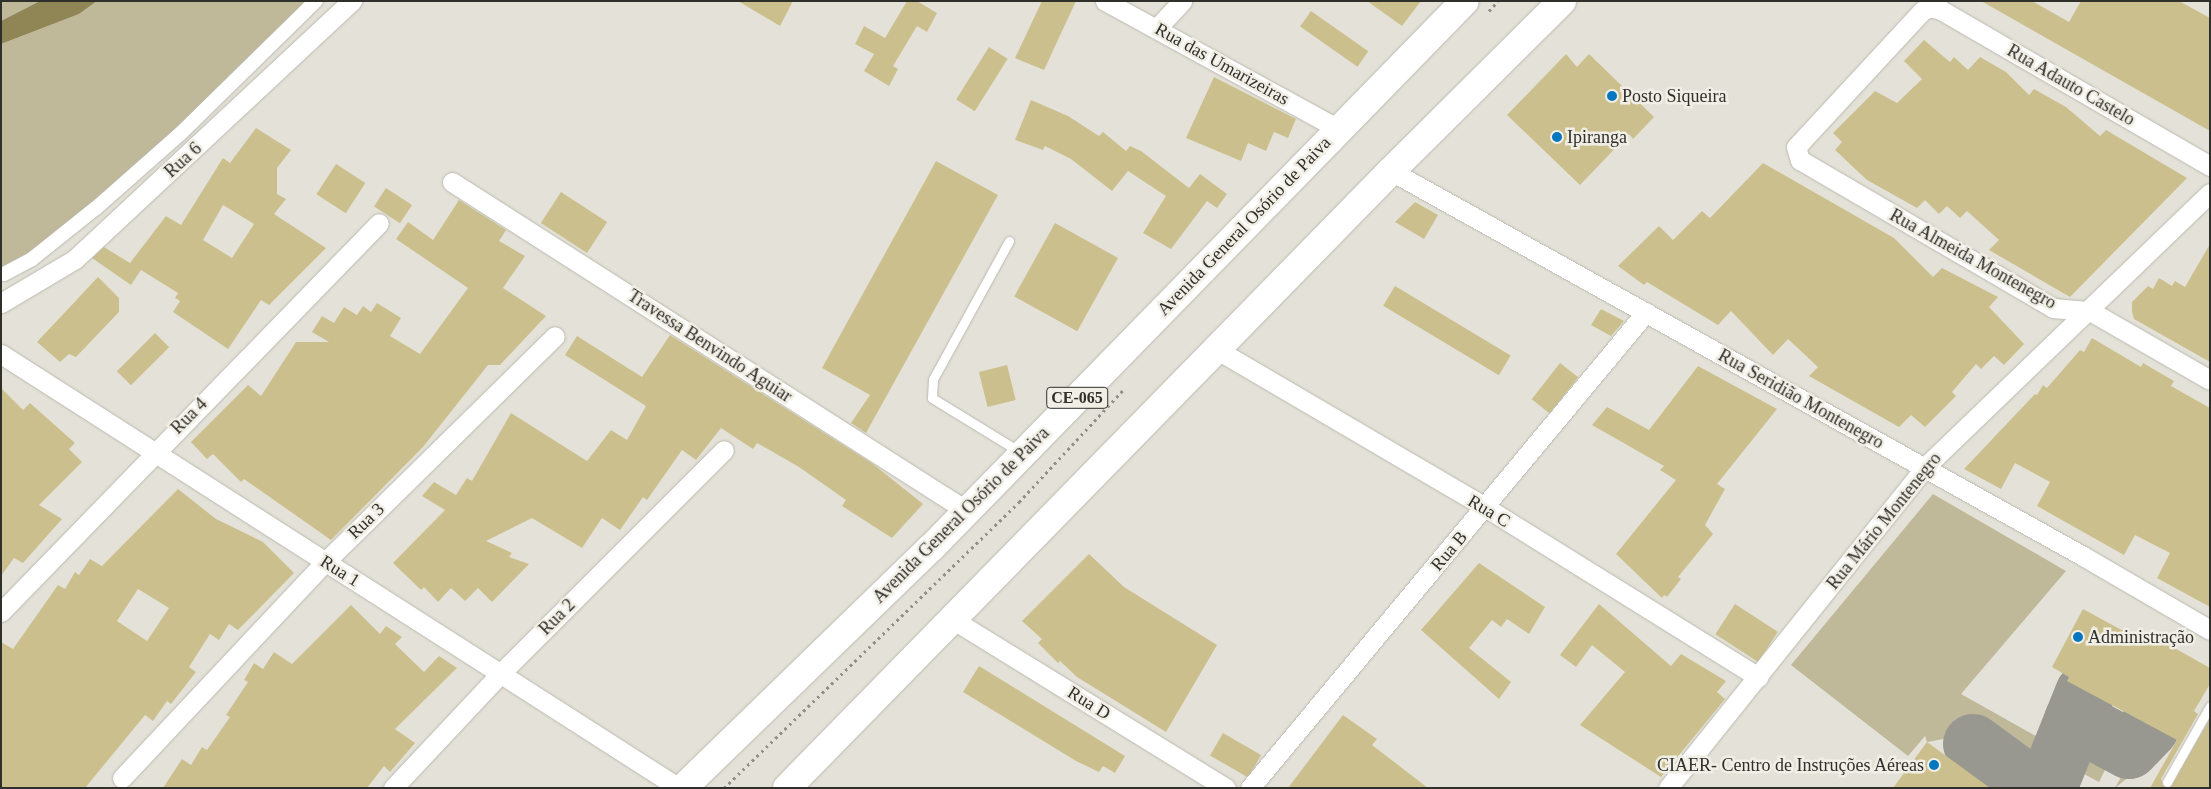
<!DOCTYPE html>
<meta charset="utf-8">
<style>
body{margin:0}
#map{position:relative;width:2211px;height:789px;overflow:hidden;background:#e4e2d8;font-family:Georgia,serif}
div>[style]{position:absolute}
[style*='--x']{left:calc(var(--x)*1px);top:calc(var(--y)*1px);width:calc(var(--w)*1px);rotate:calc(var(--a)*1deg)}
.green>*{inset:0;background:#bfb899}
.water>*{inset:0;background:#908555}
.taxiway>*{height:60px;margin:-30px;padding:0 30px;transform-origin:30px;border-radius:30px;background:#989890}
.building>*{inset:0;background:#cbc08d;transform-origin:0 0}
.path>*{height:3px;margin-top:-1.5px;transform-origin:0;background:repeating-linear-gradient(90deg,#908f88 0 2.5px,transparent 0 6.5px)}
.roads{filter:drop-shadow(0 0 1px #bbb9af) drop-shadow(0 0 1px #bbb9af)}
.service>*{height:9px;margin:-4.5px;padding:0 4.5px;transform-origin:4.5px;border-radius:4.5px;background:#fff}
.pedestrian>*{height:14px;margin:-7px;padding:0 7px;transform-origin:7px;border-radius:7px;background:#fff}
.minor>*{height:19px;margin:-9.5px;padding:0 9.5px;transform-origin:9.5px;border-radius:9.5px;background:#fff}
.primary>*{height:28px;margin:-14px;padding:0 14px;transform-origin:14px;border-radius:14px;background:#fff}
.dots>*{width:14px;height:14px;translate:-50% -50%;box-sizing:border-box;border:2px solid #f1efe5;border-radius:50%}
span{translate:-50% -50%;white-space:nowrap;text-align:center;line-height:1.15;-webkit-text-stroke:5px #f1efe5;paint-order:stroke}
.shield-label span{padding:1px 4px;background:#f1efe5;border:1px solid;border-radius:4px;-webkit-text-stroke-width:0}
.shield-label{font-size:16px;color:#2f2f2b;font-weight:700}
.street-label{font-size:18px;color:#2f2f2b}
.poi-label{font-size:18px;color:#2f2f2b}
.left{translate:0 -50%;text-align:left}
.right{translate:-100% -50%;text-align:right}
.frame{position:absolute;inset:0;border:2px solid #2f2f2b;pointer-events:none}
</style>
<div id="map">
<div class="green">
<div style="clip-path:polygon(1px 1px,40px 1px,1px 21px)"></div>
<div style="clip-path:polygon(97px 1px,316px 1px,71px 230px,1px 269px,1px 44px,79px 14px)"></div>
<div style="clip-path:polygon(1933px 494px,2066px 571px,1961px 694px,2036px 736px,2042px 728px,2044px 730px,2048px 761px,2038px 780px,1971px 734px,1927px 742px,1925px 736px,1908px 756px,1791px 665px)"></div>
<div style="clip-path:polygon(2081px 741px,2087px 741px,2106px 756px,2106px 768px,2099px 782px,2071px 767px)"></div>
<div style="clip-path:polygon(2133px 759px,2146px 763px,2115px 788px,2128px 765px)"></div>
<div style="clip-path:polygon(1985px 760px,2021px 788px,1991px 788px,1969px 763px)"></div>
</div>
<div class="water">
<div style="clip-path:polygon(40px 1px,97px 1px,79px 14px,1px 44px,1px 21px)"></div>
</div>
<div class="taxiway">
<div style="--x:2074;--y:720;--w:62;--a:27.8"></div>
<div style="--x:2129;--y:749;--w:29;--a:-46"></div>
<div style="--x:1973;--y:744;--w:74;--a:36.3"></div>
<div style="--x:2047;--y:788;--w:102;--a:-68.2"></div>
</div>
<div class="building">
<div style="clip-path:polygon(738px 1px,793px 1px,780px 26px)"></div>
<div style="clip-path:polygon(907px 1px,917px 1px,937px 13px,927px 32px,917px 26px,893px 66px,898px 69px,889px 86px,864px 71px,874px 54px,855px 44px,864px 26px,885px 38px)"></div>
<div style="clip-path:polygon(1042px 1px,1076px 1px,1044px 70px,1015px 58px)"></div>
<div style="clip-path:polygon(1367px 1px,1421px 1px,1402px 26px)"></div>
<div style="clip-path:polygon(1981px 1px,2032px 1px,2069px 22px,2081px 1px,2179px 1px,2210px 18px,2210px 131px)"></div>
<div style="left:1311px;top:11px;width:70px;height:19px;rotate:35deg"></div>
<div style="clip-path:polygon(1924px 40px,1950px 62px,1954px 57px,1968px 70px,1980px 57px,2006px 72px,2029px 95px,2034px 89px,2066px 107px,2100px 136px,2106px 130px,2187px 178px,2070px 297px,1989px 250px,1999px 240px,1967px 211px,1960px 218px,1947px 206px,1939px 214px,1925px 200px,1917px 208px,1867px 180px,1835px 150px,1842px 142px,1833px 133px,1875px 91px,1897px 103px,1922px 79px,1904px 61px)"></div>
<div style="left:989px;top:47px;width:22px;height:62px;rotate:32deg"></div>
<div style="clip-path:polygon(1566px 54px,1577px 67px,1589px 54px,1654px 117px,1633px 139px,1629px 134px,1580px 185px,1507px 115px)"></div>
<div style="clip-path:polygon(1214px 77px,1296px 119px,1288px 138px,1274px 132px,1266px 151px,1248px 143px,1241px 161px,1186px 138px)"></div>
<div style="clip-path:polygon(1031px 100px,1068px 116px,1099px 136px,1103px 132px,1126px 151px,1130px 146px,1141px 151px,1189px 188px,1200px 174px,1227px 194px,1217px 208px,1207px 201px,1171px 249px,1143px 233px,1166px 196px,1128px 171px,1112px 191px,1071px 159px,1045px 146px,1043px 150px,1015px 140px)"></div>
<div style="clip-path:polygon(evenodd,256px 128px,291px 150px,277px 168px,277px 194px,286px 199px,274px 214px,326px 248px,269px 305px,261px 300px,228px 349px,173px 312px,180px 301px,175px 298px,178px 293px,141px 270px,131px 285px,92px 258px,104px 247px,130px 263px,166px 216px,181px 225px,223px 158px,230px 163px,256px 128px,223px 205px,254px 224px,232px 258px,203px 240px,223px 205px)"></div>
<div style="clip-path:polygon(936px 161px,998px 195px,866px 433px,851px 423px,870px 395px,822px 368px)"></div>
<div style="clip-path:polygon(1763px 163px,1894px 238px,1933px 277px,1942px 268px,1998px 297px,1989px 307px,2024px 344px,2004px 365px,1994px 356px,1981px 369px,1976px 364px,1952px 392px,1956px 396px,1925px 427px,1911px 415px,1899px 427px,1809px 376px,1818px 367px,1788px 339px,1773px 355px,1731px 311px,1718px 325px,1647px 282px,1644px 285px,1618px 266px,1659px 226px,1673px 240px,1702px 211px,1710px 218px)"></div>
<div style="left:336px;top:164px;width:35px;height:36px;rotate:33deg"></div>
<div style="left:386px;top:188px;width:31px;height:22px;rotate:33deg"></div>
<div style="left:561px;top:192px;width:55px;height:37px;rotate:33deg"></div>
<div style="clip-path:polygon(459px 200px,506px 230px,499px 241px,525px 256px,503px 288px,546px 316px,500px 365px,488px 365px,423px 447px,331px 540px,244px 479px,241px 482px,213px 454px,207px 459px,191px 442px,248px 385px,261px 396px,296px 342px,329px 342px,312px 332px,322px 316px,334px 323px,344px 307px,357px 315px,363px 306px,371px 312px,377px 303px,401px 318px,390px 336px,420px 354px,468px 288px,396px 239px,408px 222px,433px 240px)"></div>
<div style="clip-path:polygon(1415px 202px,1438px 215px,1424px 239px,1395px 222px)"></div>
<div style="left:1055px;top:223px;width:72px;height:84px;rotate:29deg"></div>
<div style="clip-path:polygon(2210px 244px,2210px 362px,2134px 319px,2132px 311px,2132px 302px,2148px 286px,2153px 289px,2159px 278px,2172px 286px,2175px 281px,2185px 287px)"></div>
<div style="clip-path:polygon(98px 277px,119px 298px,119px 312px,76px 357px,69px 354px,60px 362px,37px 342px)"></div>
<div style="left:1395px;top:286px;width:135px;height:23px;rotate:31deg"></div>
<div style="clip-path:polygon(1601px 309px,1624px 321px,1611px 336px,1591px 325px)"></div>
<div style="left:155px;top:333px;width:20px;height:54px;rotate:45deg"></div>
<div style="clip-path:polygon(670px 335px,873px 464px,923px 504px,892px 538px,842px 506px,846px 500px,799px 467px,757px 443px,753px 449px,721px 428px,696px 460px,682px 450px,647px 500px,643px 497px,620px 530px,602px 518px,582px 548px,532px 518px,486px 541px,512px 553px,509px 557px,529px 564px,492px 602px,478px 588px,465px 601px,451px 588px,438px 602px,424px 587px,421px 590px,393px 563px,445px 510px,422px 496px,434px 482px,456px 495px,467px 478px,472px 481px,511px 413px,587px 461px,611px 430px,627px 440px,646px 406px,565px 355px,577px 336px,642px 377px)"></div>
<div style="clip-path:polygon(2092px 338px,2141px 367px,2143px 363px,2174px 381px,2171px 386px,2210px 408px,2210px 607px,2157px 578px,2170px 553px,2135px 535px,2124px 555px,2037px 506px,2050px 482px,2015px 463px,2001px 489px,1964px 469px,2035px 394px,2037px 395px,2043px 385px,2047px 388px,2080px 350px,2084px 352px)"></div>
<div style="left:1560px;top:363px;width:23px;height:46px;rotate:38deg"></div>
<div style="left:1007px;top:365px;width:36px;height:29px;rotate:76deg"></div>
<div style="clip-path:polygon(1698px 366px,1777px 409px,1717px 484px,1725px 489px,1705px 525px,1713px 534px,1678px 577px,1681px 579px,1667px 597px,1664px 595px,1662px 598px,1616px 554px,1676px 480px,1660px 470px,1664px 466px,1592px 425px,1607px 407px,1649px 430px)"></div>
<div style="clip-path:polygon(1px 388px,23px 410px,30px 403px,75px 443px,69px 449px,82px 462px,39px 505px,62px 519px,23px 563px,14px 558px,1px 576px)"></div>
<div style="clip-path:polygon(evenodd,178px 489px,216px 519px,263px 542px,294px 573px,238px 630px,229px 624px,219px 640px,210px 634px,189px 667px,196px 672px,171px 704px,167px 701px,153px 721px,145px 715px,85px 788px,1px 788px,1px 642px,13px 649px,58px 585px,65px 589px,75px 572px,79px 575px,90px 559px,102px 566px,178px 489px,138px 589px,169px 608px,147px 641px,117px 621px,138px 589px)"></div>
<div style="clip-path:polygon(1089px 554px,1124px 587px,1217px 645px,1166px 732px,1077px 677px,1060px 661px,1058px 663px,1038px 643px,1042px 639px,1022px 621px)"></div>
<div style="clip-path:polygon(1479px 563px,1545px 607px,1529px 634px,1507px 619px,1501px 627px,1492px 620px,1469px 648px,1511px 682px,1499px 699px,1421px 630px)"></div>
<div style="clip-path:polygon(1599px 604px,1671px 666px,1681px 654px,1726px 681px,1717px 692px,1725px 699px,1661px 777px,1580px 725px,1625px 672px,1592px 645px,1576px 667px,1560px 655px)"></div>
<div style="left:1735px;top:604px;width:51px;height:36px;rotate:33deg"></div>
<div style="clip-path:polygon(351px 605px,380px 634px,386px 626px,402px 637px,395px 644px,424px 672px,439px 656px,457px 668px,395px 729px,415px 743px,390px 772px,384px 766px,367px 788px,163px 788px,182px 759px,191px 765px,202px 747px,207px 750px,230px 717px,226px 715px,248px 682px,244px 680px,254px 663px,263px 669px,274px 652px,292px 664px)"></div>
<div style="clip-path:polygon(2083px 609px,2151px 646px,2155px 637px,2210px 668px,2210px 684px,2194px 711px,2198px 714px,2161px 779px,2165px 788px,2150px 788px,2177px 740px,2067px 681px,2069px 677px,2052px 667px)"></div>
<div style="clip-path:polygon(979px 666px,1125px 756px,1115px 773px,1103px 766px,1099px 772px,1076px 761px,963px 692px)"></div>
<div style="clip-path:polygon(1343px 715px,1377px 739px,1372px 745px,1428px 788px,1288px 788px)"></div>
<div style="clip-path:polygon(2209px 720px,2210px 788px,2169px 788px,2172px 785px)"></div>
<div style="left:1223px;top:733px;width:44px;height:26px;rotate:30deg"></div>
<div style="clip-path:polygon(1927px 742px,1990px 788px,1893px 788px)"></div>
</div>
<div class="path">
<div style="--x:1489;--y:11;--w:13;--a:-48"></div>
<div style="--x:724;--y:788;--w:411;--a:-44.1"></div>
<div style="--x:1019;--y:502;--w:154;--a:-47.1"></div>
</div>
<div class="roads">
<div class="service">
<div style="--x:1009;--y:241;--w:158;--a:118.8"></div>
<div style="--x:933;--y:379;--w:19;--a:93"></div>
<div style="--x:932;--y:398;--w:103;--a:31.5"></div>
<div style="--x:2167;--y:782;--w:87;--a:-60.5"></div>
</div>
<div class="pedestrian">
<div style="--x:4;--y:274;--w:32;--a:-28"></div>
<div style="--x:32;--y:259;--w:82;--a:-38.6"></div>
<div style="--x:96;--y:208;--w:112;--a:-41.4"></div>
<div style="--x:180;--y:134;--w:190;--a:-44.4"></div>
</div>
<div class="minor">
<div style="--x:1105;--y:1;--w:267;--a:28.7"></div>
<div style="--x:1157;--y:28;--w:37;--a:-47"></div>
<div style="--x:2210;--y:166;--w:311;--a:-149.9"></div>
<div style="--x:1941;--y:10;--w:11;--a:-165"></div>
<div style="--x:1930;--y:7;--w:9;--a:153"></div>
<div style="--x:1922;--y:11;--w:185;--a:132.8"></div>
<div style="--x:1796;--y:147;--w:14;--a:73"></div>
<div style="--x:1800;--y:160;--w:293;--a:30.3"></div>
<div style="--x:2053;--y:308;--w:37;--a:5"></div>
<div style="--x:2090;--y:311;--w:138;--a:29.9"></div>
<div style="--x:1391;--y:171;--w:792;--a:29.09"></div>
<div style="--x:2083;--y:556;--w:147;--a:30.2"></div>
<div style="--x:452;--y:182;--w:611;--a:32.57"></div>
<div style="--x:1;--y:303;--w:86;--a:-30.7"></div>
<div style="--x:75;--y:259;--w:379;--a:-43"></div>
<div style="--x:1216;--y:349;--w:312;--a:30.4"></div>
<div style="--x:1485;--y:507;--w:322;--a:31.9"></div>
<div style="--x:1;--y:354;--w:805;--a:32.62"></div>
<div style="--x:1;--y:612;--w:542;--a:-45.82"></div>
<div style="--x:952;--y:619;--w:322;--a:31.7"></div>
<div style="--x:122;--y:778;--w:296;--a:-46.8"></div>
<div style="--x:325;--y:562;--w:322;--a:-44.5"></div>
<div style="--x:393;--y:788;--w:158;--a:-46.8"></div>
<div style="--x:501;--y:673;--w:315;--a:-45"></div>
<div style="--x:1250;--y:788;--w:619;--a:-50.24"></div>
<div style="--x:1668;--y:788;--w:411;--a:-51.3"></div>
<div style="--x:1925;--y:467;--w:395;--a:-43.9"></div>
</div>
<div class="primary">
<div style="--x:683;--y:788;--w:345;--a:-44.1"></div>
<div style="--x:931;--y:548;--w:764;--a:-45.69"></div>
<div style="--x:787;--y:788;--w:863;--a:-45.61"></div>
<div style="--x:1391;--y:171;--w:241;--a:-44.8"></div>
</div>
</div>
<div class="dots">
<div style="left:1612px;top:96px;background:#0476c0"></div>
<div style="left:1557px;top:137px;background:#0476c0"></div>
<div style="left:2078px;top:637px;background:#0476c0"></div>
<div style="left:1934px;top:765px;background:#0476c0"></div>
</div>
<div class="shield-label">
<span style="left:1077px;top:398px">CE-065</span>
</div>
<div class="street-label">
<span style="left:1222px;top:64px;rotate:29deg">Rua das Umarizeiras</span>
<span style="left:2071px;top:85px;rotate:30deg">Rua Adauto Castelo</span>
<span style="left:183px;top:160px;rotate:-42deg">Rua 6</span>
<span style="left:1244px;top:226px;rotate:-46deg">Avenida General Osório de Paiva</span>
<span style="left:1973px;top:259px;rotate:29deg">Rua Almeida Montenegro</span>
<span style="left:710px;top:346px;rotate:33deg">Travessa Benvindo Aguiar</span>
<span style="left:1801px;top:399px;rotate:29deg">Rua Seridião Montenegro</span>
<span style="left:189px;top:416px;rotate:-45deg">Rua 4</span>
<span style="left:1489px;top:511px;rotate:31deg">Rua C</span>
<span style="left:961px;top:515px;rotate:-45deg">Avenida General Osório de Paiva</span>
<span style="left:366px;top:521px;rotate:-44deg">Rua 3</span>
<span style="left:1884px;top:521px;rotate:-51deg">Rua Mário Montenegro</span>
<span style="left:1449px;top:551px;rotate:-50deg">Rua B</span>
<span style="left:340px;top:571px;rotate:32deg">Rua 1</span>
<span style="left:557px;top:617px;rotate:-45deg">Rua 2</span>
<span style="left:1089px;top:703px;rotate:32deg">Rua D</span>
</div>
<div class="poi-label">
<span class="left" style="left:1622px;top:96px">Posto Siqueira</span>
<span class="left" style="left:1567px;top:137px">Ipiranga</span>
<span class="left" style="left:2088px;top:637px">Administração</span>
<span class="right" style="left:1924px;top:765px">CIAER- Centro de Instruções Aéreas</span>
</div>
<div class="frame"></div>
</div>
